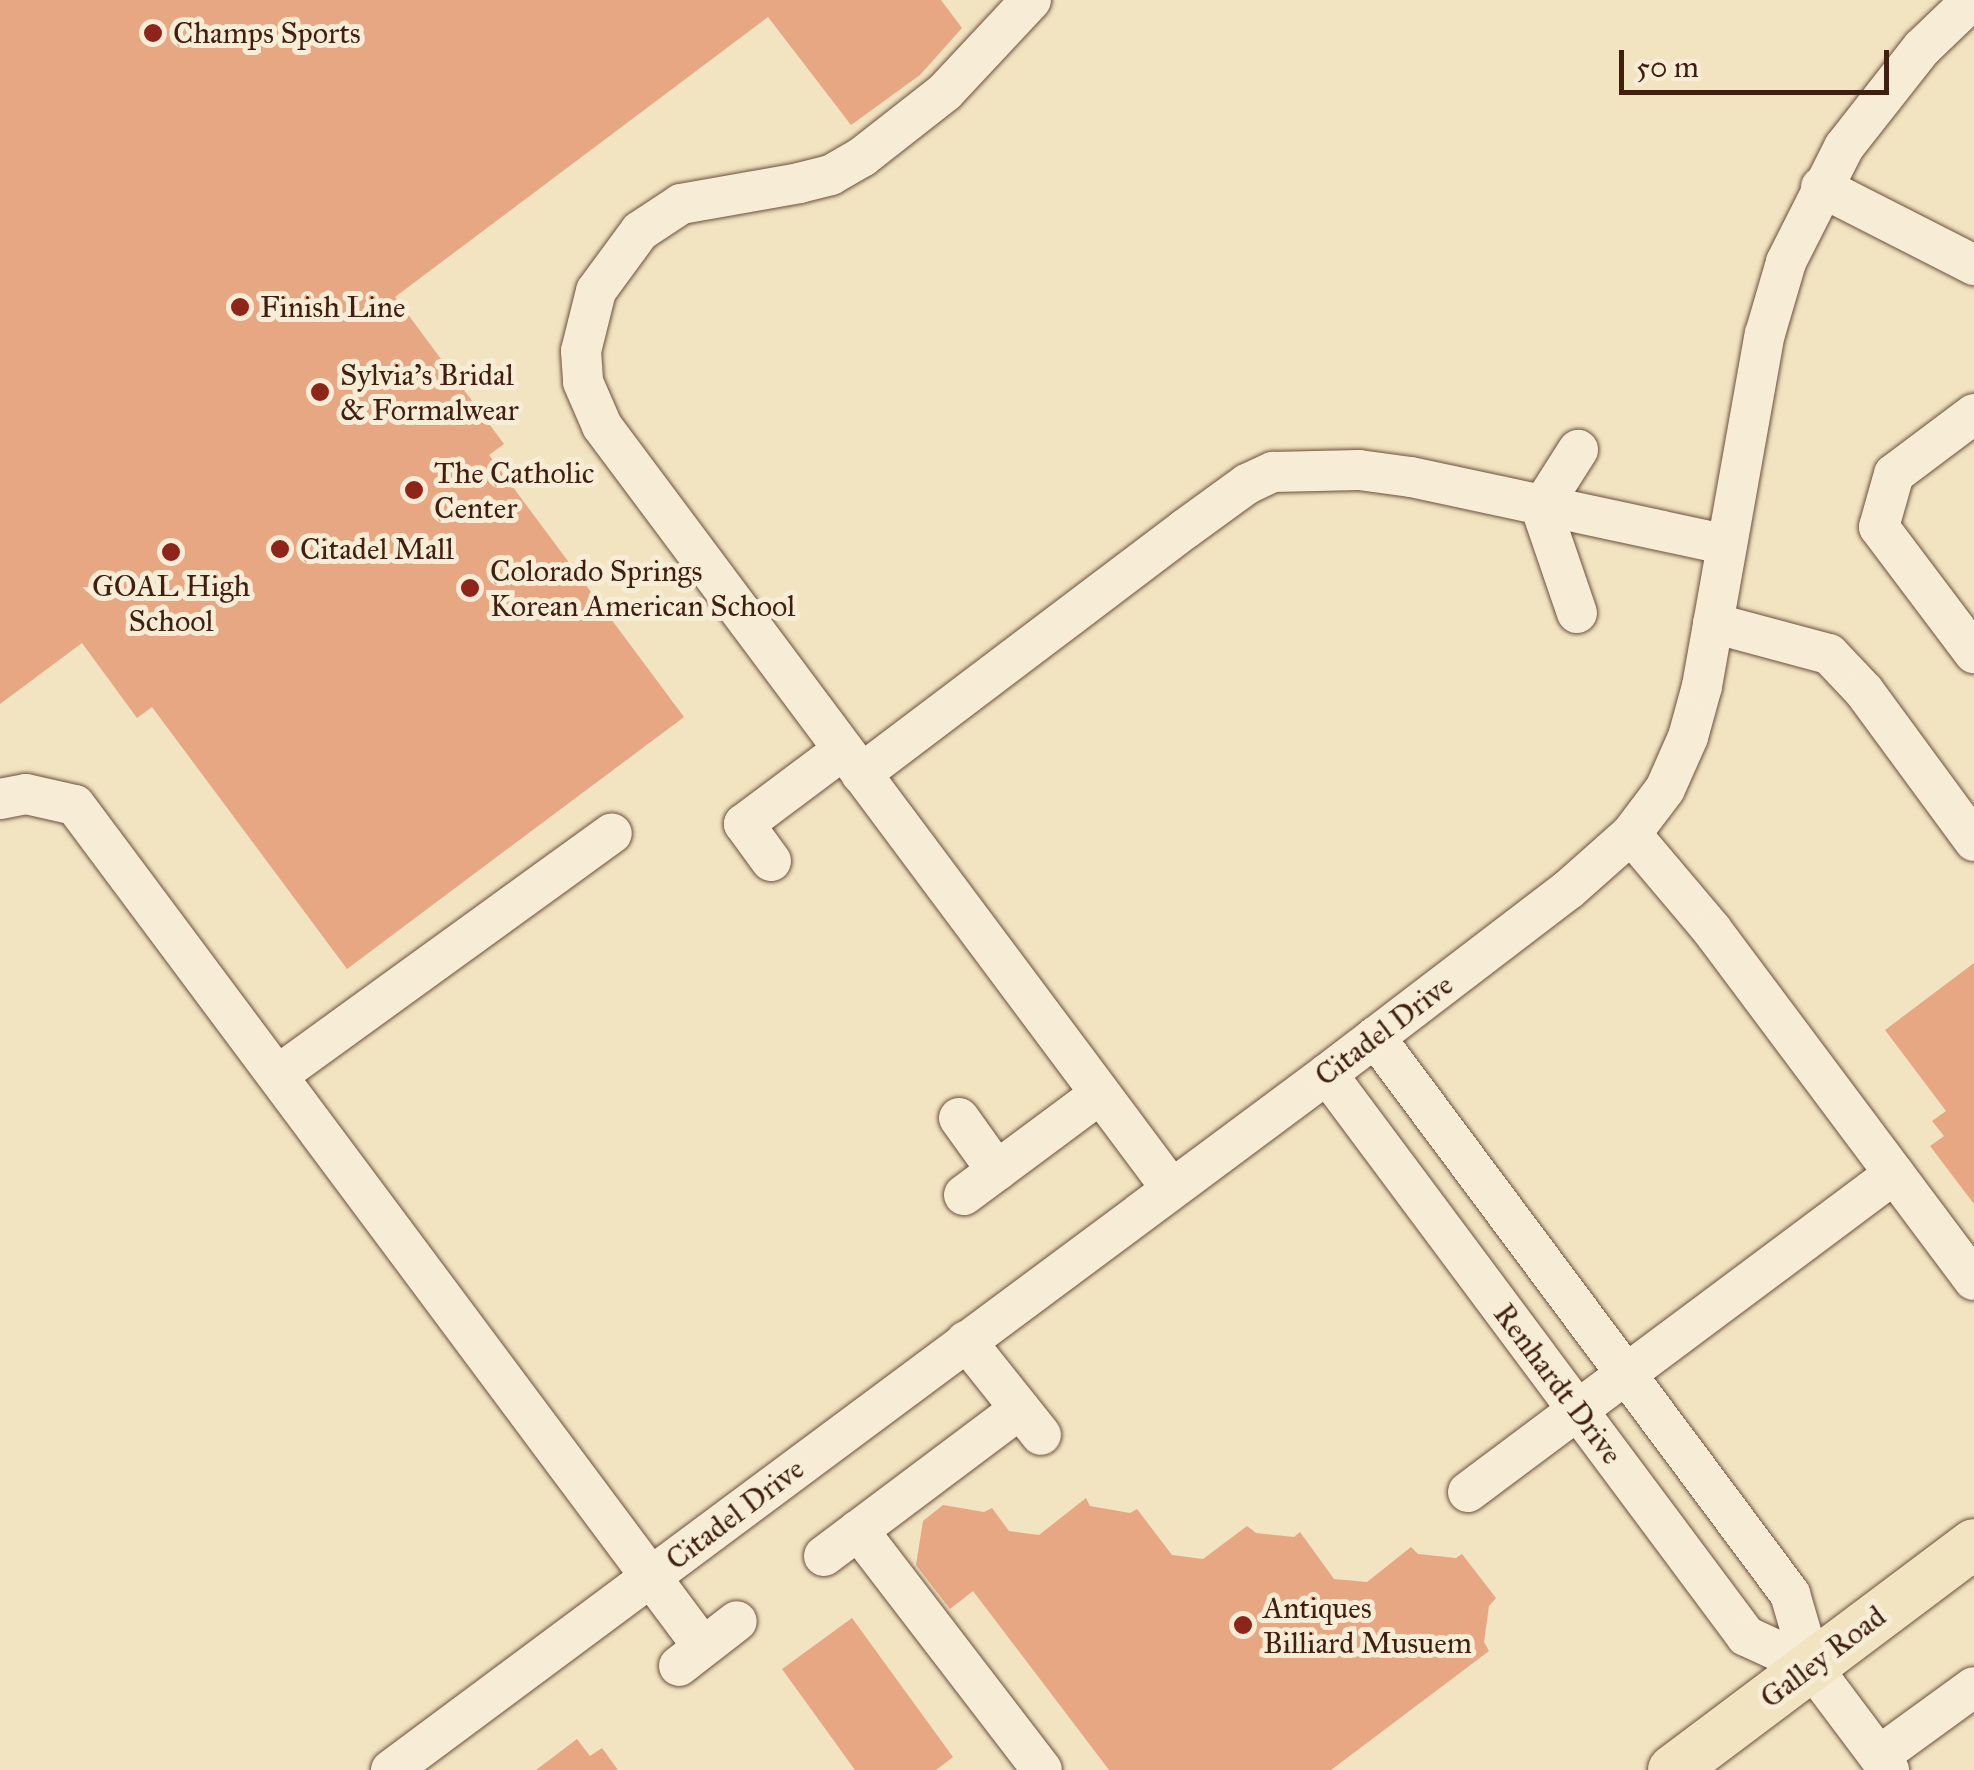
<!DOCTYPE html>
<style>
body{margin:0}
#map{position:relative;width:1974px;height:1770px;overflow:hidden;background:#f2e4c1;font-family:"IM FELL Great Primer",serif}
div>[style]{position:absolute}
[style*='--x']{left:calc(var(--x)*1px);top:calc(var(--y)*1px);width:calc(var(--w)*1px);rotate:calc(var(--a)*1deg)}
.building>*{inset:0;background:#e7a782}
.roads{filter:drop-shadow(0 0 2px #6c503c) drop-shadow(0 0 2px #6c503c)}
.minor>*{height:40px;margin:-20px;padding:0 20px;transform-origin:20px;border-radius:20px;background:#f7edd7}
.major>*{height:50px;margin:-25px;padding:0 25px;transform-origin:25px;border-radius:25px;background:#f2e4c1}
.dots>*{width:28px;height:28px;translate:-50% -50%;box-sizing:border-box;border:5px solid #f7edd7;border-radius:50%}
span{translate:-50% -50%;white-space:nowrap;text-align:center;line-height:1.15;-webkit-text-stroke:10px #f7edd7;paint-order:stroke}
.poi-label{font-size:30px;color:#401f10}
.left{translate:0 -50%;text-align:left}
.street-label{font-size:30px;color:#401f10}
.scale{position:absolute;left:1619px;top:50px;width:270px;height:45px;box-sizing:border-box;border:5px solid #401f10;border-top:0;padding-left:12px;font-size:30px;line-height:35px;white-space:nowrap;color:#401f10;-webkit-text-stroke:8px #f7edd7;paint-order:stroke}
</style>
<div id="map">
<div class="building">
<div style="clip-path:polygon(0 0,941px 0,962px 28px,920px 75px,851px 125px,768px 17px,395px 297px,504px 444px,489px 455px,684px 717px,347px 969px,152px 707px,137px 718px,82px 643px,0 704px)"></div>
<div style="clip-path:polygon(1974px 963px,1974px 1204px,1930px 1146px,1944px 1136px,1932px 1121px,1946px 1111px,1885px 1030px)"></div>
<div style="clip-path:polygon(1086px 1498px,1090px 1506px,1130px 1513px,1137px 1509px,1172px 1555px,1203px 1559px,1247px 1526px,1256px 1533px,1294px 1537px,1300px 1532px,1334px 1579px,1367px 1582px,1411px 1547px,1418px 1554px,1456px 1558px,1462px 1554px,1496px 1598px,1489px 1606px,1484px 1642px,1489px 1651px,1331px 1770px,1109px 1770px,973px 1591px,950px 1609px,916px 1565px,923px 1521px,943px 1505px,984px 1512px,992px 1508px,1009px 1531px,1039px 1535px)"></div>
<div style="clip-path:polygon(852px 1618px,953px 1757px,936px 1770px,855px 1770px,782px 1669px)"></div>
<div style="clip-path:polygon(577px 1739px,590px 1756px,602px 1748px,618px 1770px,536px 1770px)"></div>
</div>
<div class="roads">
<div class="minor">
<div style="--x:1031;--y:0;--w:126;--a:133.1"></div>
<div style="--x:945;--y:92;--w:105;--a:141.9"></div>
<div style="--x:862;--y:157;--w:36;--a:150"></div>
<div style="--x:831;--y:175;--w:32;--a:166"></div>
<div style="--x:800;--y:183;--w:121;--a:170"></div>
<div style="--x:681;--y:204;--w:49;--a:146.6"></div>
<div style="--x:640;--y:231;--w:74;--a:126.3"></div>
<div style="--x:596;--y:291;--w:62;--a:104"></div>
<div style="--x:581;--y:351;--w:31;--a:86"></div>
<div style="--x:583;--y:382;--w:48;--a:66.6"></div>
<div style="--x:602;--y:426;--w:951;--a:53.25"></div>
<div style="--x:1821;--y:187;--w:172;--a:27"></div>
<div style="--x:1974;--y:414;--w:100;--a:143.1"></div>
<div style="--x:1894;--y:474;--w:55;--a:105.8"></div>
<div style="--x:1879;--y:527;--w:158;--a:53"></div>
<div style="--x:1577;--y:613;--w:111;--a:-108.9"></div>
<div style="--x:1541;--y:508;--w:69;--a:-57.5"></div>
<div style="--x:1713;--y:623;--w:120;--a:15"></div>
<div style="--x:1829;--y:654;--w:51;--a:46.6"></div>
<div style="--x:1864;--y:691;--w:186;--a:53.7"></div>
<div style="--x:861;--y:774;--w:406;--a:-37.1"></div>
<div style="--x:1185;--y:529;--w:77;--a:-36"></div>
<div style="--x:1247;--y:484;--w:29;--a:-25"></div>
<div style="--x:1273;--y:472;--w:86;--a:-1.3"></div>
<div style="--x:1359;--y:470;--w:52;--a:7.7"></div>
<div style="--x:1411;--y:477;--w:323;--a:12.1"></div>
<div style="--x:0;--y:799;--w:26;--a:-11"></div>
<div style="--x:26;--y:794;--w:50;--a:12.7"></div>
<div style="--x:75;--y:805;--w:1050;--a:53.28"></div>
<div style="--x:1631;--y:834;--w:126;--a:49.8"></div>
<div style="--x:1712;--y:930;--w:437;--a:53.2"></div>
<div style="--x:771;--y:861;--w:46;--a:-126.1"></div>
<div style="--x:744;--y:824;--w:124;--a:-36.8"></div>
<div style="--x:1375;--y:1037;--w:695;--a:53.31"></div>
<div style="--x:1790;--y:1594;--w:75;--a:73.7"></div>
<div style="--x:1811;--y:1666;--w:130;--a:53.1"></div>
<div style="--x:1327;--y:1074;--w:701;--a:53.29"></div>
<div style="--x:1746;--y:1636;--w:72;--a:24.8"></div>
<div style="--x:278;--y:1075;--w:412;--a:-35.9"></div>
<div style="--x:959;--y:1118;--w:65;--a:54.4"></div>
<div style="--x:964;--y:1195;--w:169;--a:-36.6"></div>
<div style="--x:966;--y:1341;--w:120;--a:51.4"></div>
<div style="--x:1468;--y:1492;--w:532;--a:-36.74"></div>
<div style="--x:858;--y:1530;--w:302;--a:52.5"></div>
<div style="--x:824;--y:1556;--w:245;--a:-36.9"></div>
<div style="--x:679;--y:1666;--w:73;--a:-37.8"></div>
<div style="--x:1879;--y:1756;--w:117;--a:-36"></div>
<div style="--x:391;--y:1770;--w:1166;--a:-36.63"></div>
<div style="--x:1327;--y:1074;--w:303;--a:-37.4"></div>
<div style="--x:1568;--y:890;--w:84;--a:-41.6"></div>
<div style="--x:1631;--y:834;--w:56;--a:-52.9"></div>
<div style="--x:1665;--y:789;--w:57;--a:-66.1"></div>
<div style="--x:1688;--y:737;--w:53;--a:-74.6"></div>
<div style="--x:1702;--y:686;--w:358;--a:-79.9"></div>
<div style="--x:1765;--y:334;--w:75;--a:-73.7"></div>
<div style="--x:1786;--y:262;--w:129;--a:-63.2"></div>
<div style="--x:1844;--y:147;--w:126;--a:-51.8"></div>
<div style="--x:1922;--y:48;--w:69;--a:-43.8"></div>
</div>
<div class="major">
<div style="--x:1673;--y:1770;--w:376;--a:-36.9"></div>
</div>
</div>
<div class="dots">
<div style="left:153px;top:33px;background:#8f2418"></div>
<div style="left:240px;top:307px;background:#8f2418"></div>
<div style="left:320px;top:392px;background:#8f2418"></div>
<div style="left:414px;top:490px;background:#8f2418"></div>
<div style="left:280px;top:549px;background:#8f2418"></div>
<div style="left:171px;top:552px;background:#8f2418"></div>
<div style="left:470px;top:588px;background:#8f2418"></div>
<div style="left:1243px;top:1625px;background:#8f2418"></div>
</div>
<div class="poi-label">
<span class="left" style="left:173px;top:33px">Champs Sports</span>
<span class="left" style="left:260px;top:307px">Finish Line</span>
<span class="left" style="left:340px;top:392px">Sylvia's Bridal<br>&amp; Formalwear</span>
<span class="left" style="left:434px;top:490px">The Catholic<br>Center</span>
<span class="left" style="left:300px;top:549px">Citadel Mall</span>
<span class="left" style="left:490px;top:588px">Colorado Springs<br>Korean American School</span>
<span style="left:171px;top:603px">GOAL High<br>School</span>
<span class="left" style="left:1263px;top:1625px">Antiques<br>Billiard Musuem</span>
</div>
<div class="street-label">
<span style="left:1384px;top:1030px;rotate:-37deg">Citadel Drive</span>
<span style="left:1558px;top:1384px;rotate:53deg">Renhardt Drive</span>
<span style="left:735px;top:1514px;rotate:-37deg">Citadel Drive</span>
<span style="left:1823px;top:1657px;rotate:-37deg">Galley Road</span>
</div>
<div class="scale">50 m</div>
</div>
